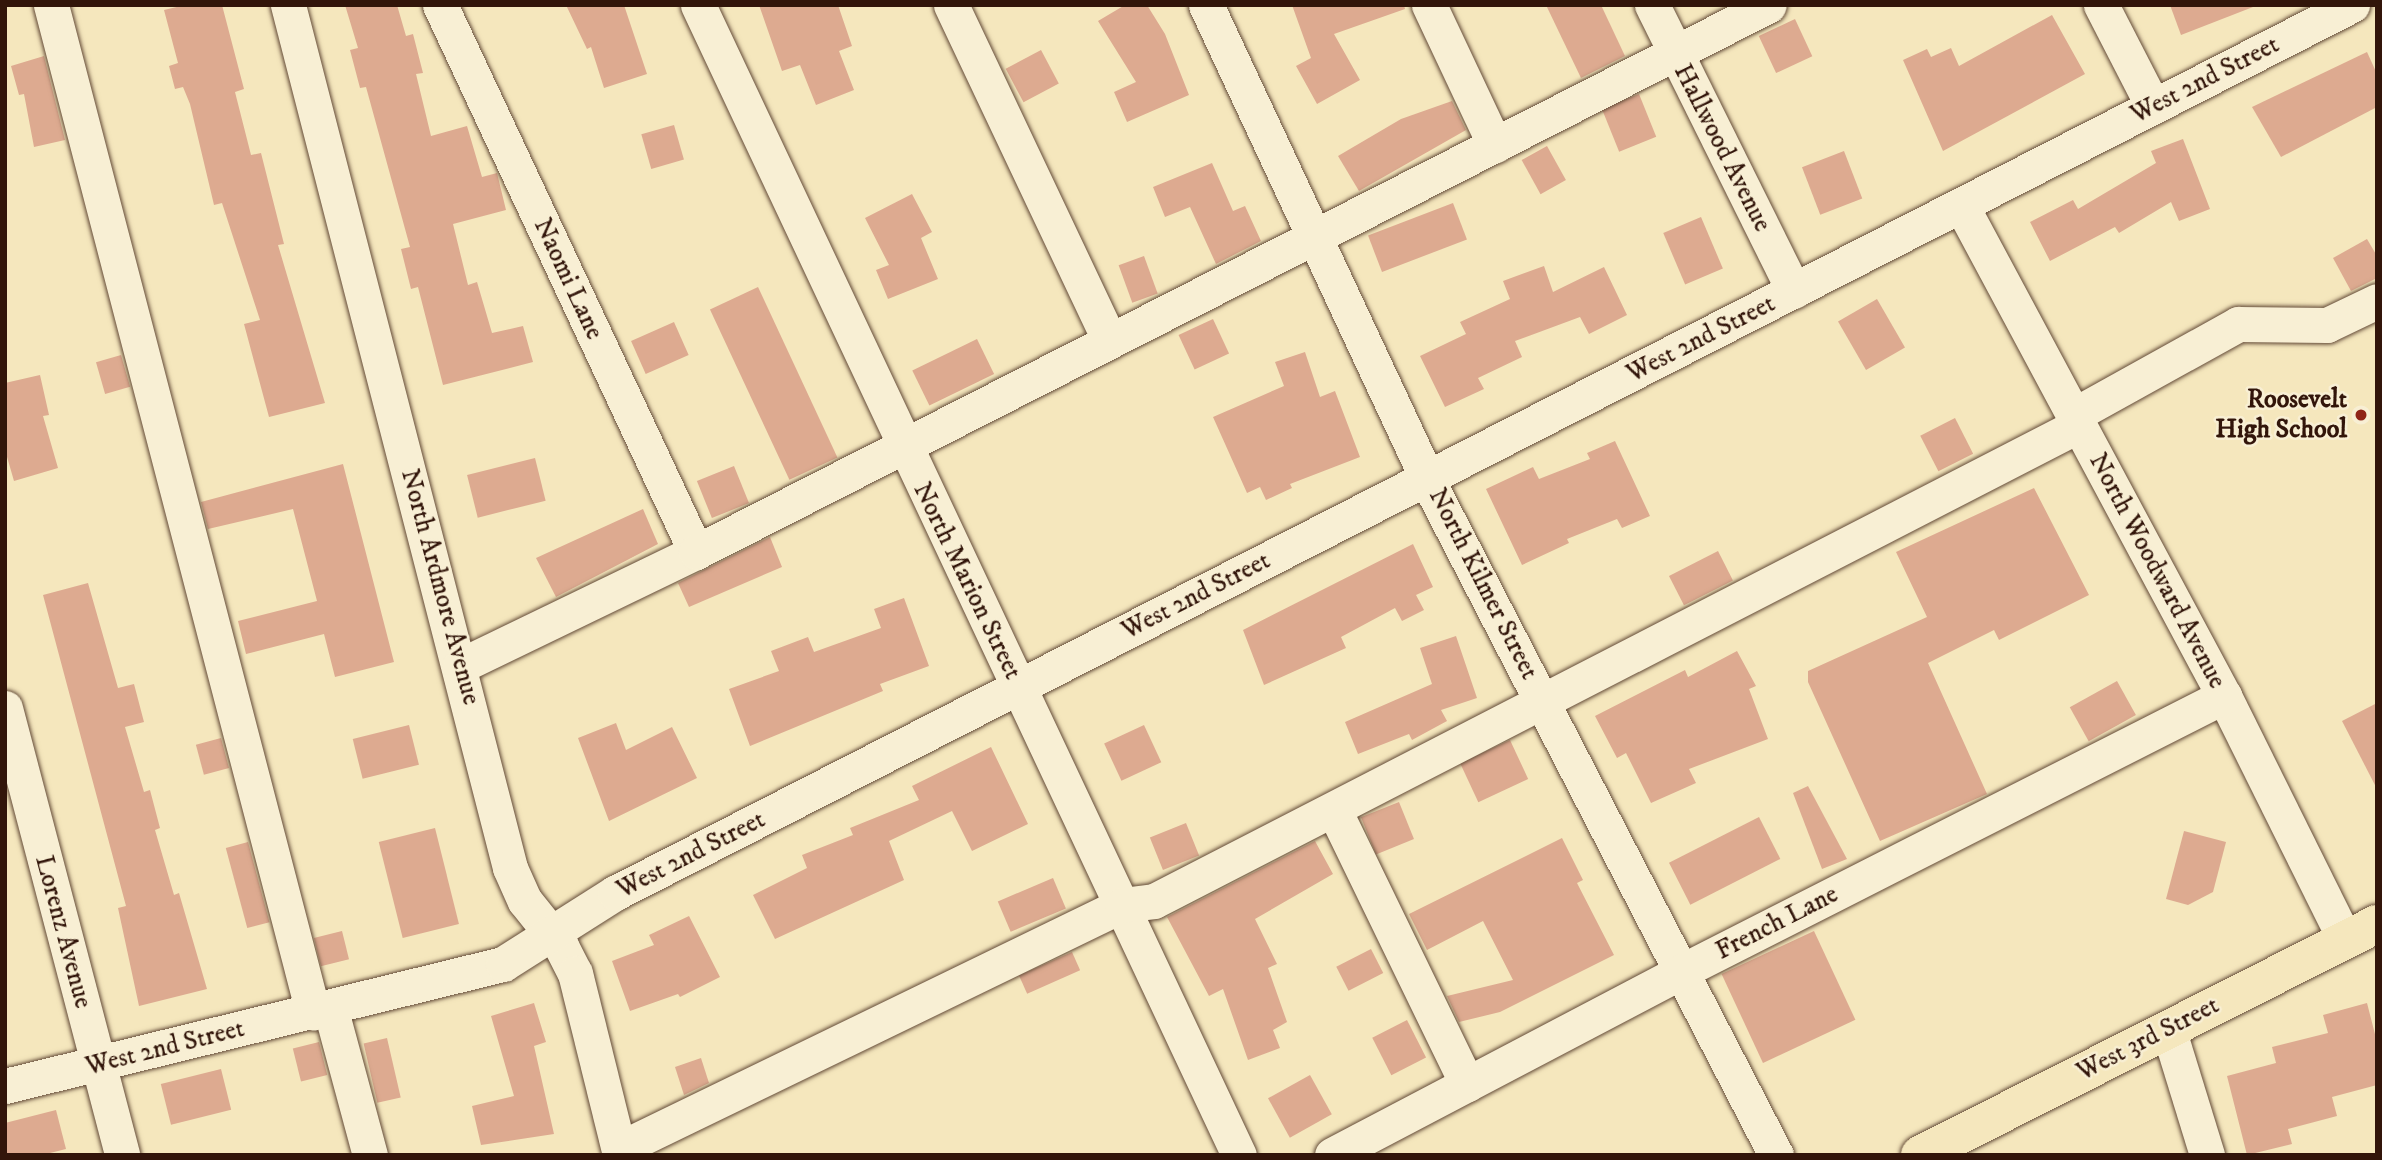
<!DOCTYPE html>
<style>
body{margin:0}
#map{position:relative;width:2382px;height:1160px;overflow:hidden;background:#f5e7bd;font-family:"IM FELL DW Pica",serif}
div>[style]{position:absolute}
[style*='--x']{left:calc(var(--x)*1px);top:calc(var(--y)*1px);width:calc(var(--w)*1px);rotate:calc(var(--a)*1deg)}
.building>*{inset:0;background:#ddaa90;transform-origin:0 0}
.roads{filter:drop-shadow(0 0 2px #634a37) drop-shadow(0 0 2px #634a37)}
.minor>*{height:35px;margin:-17.5px;padding:0 17.5px;transform-origin:17.5px;border-radius:17.5px;background:#f8efd4}
.major>*{height:38px;margin:-19px;padding:0 19px;transform-origin:19px;border-radius:19px;background:#f5e7bd}
.dots>*{width:19px;height:19px;translate:-50% -50%;box-sizing:border-box;border:4px solid #f8efd4;border-radius:50%}
span{translate:-50% -50%;white-space:nowrap;text-align:center;line-height:1.15;-webkit-text-stroke:5px #f8efd4;paint-order:stroke}
.street-label{font-size:26px;color:#32150a}
.poi-label{font-size:26px;color:#32150a;font-weight:700}
.right{translate:-100% -50%;text-align:right}
.frame{position:absolute;inset:0;border:7px solid #32150a;pointer-events:none}
</style>
<div id="map">
<div class="building">
<div style="clip-path:polygon(185px 5px,222px 5px,244px 89px,235px 92px,251px 155px,261px 153px,284px 244px,278px 245px,325px 403px,269px 417px,244px 324px,260px 320px,222px 203px,214px 205px,190px 104px,183px 87px,175px 89px,169px 66px,178px 63px,164px 10px)"></div>
<div style="clip-path:polygon(345px 5px,397px 5px,406px 36px,413px 34px,423px 73px,416px 74px,431px 136px,467px 126px,482px 177px,497px 173px,506px 210px,453px 224px,468px 285px,477px 282px,492px 333px,523px 326px,533px 362px,443px 385px,418px 287px,411px 289px,401px 249px,410px 247px,366px 87px,360px 88px,350px 50px,358px 48px)"></div>
<div style="clip-path:polygon(566px 5px,624px 5px,647px 74px,604px 88px,591px 47px,587px 49px)"></div>
<div style="clip-path:polygon(759px 5px,838px 5px,852px 46px,839px 51px,854px 90px,816px 105px,800px 65px,782px 71px)"></div>
<div style="clip-path:polygon(1125px 5px,1147px 5px,1165px 34px,1189px 95px,1127px 122px,1114px 92px,1136px 82px,1098px 21px)"></div>
<div style="clip-path:polygon(1292px 5px,1404px 5px,1405px 9px,1334px 34px,1360px 80px,1317px 104px,1296px 66px,1311px 58px)"></div>
<div style="clip-path:polygon(1546px 5px,1601px 5px,1625px 56px,1581px 78px)"></div>
<div style="clip-path:polygon(2170px 5px,2253px 5px,2253px 7px,2181px 35px)"></div>
<div style="clip-path:polygon(2052px 15px,2085px 74px,1943px 151px,1903px 60px,1927px 49px,1931px 57px,1951px 48px,1959px 66px)"></div>
<div style="left:1795px;top:19px;width:41px;height:40px;rotate:65deg"></div>
<div style="left:1041px;top:50px;width:38px;height:40px;rotate:62deg"></div>
<div style="clip-path:polygon(2367px 52px,2377px 74px,2377px 107px,2281px 157px,2252px 107px)"></div>
<div style="clip-path:polygon(44px 56px,65px 140px,34px 147px,24px 94px,19px 95px,11px 66px)"></div>
<div style="left:1639px;top:94px;width:46px;height:40px;rotate:68deg"></div>
<div style="clip-path:polygon(1452px 101px,1466px 130px,1359px 191px,1338px 156px,1401px 119px)"></div>
<div style="left:674px;top:125px;width:36px;height:34px;rotate:74deg"></div>
<div style="clip-path:polygon(2183px 139px,2210px 209px,2179px 221px,2171px 202px,2119px 233px,2115px 227px,2050px 261px,2030px 222px,2073px 200px,2078px 209px,2156px 163px,2151px 151px)"></div>
<div style="left:1547px;top:146px;width:39px;height:29px;rotate:61deg"></div>
<div style="left:1844px;top:151px;width:51px;height:45px;rotate:69deg"></div>
<div style="clip-path:polygon(1212px 163px,1233px 211px,1245px 206px,1261px 241px,1216px 264px,1190px 207px,1165px 217px,1153px 187px)"></div>
<div style="clip-path:polygon(912px 194px,932px 232px,921px 238px,938px 279px,888px 299px,876px 270px,889px 265px,865px 218px)"></div>
<div style="left:1453px;top:203px;width:39px;height:91px;rotate:69deg"></div>
<div style="left:1701px;top:217px;width:56px;height:41px;rotate:67deg"></div>
<div style="clip-path:polygon(2367px 239px,2377px 256px,2377px 278px,2351px 291px,2333px 258px)"></div>
<div style="left:1144px;top:256px;width:40px;height:27px;rotate:70deg"></div>
<div style="clip-path:polygon(1544px 266px,1553px 292px,1604px 267px,1627px 315px,1589px 334px,1580px 317px,1515px 341px,1522px 357px,1478px 378px,1484px 389px,1445px 407px,1420px 356px,1466px 334px,1460px 322px,1510px 299px,1503px 281px)"></div>
<div style="left:758px;top:287px;width:188px;height:53px;rotate:65deg"></div>
<div style="left:1877px;top:299px;width:56px;height:45px;rotate:60deg"></div>
<div style="left:1213px;top:319px;width:38px;height:38px;rotate:65deg"></div>
<div style="left:674px;top:322px;width:36px;height:47px;rotate:66deg"></div>
<div style="left:977px;top:339px;width:39px;height:72px;rotate:64deg"></div>
<div style="clip-path:polygon(1305px 352px,1320px 397px,1335px 391px,1360px 457px,1290px 484px,1292px 488px,1266px 500px,1260px 487px,1247px 493px,1213px 417px,1284px 386px,1275px 362px)"></div>
<div style="left:121px;top:355px;width:33px;height:26px;rotate:74deg"></div>
<div style="clip-path:polygon(40px 375px,49px 415px,43px 416px,58px 468px,14px 481px,5px 450px,5px 383px)"></div>
<div style="left:1955px;top:418px;width:40px;height:39px;rotate:63deg"></div>
<div style="clip-path:polygon(1615px 441px,1650px 516px,1622px 528px,1617px 519px,1567px 539px,1569px 543px,1522px 565px,1486px 489px,1533px 467px,1539px 479px,1590px 459px,1587px 453px)"></div>
<div style="left:535px;top:458px;width:44px;height:70px;rotate:76deg"></div>
<div style="clip-path:polygon(343px 464px,394px 662px,335px 677px,324px 634px,246px 654px,238px 621px,317px 601px,293px 509px,208px 529px,201px 502px)"></div>
<div style="left:734px;top:466px;width:40px;height:40px;rotate:68deg"></div>
<div style="clip-path:polygon(2034px 488px,2089px 595px,1999px 640px,1994px 630px,1928px 663px,1987px 794px,1880px 841px,1808px 682px,1808px 671px,1927px 617px,1896px 552px)"></div>
<div style="clip-path:polygon(643px 509px,658px 544px,556px 597px,536px 558px)"></div>
<div style="clip-path:polygon(770px 537px,782px 567px,689px 607px,678px 583px)"></div>
<div style="clip-path:polygon(1413px 544px,1433px 587px,1416px 595px,1424px 610px,1402px 621px,1395px 608px,1341px 637px,1346px 648px,1264px 685px,1243px 630px)"></div>
<div style="left:1718px;top:551px;width:33px;height:55px;rotate:63deg"></div>
<div style="clip-path:polygon(88px 583px,118px 688px,134px 684px,144px 722px,125px 727px,144px 792px,150px 790px,160px 828px,155px 830px,174px 895px,179px 893px,207px 989px,139px 1006px,118px 908px,126px 906px,43px 595px)"></div>
<div style="clip-path:polygon(904px 598px,929px 666px,880px 684px,883px 691px,750px 746px,729px 689px,779px 671px,771px 651px,808px 637px,814px 652px,881px 628px,874px 609px)"></div>
<div style="clip-path:polygon(1456px 636px,1477px 698px,1441px 710px,1447px 721px,1412px 740px,1409px 734px,1358px 754px,1345px 722px,1432px 684px,1420px 648px)"></div>
<div style="clip-path:polygon(1737px 651px,1756px 686px,1749px 689px,1768px 739px,1689px 769px,1696px 783px,1651px 803px,1626px 753px,1617px 758px,1595px 716px,1685px 670px,1688px 677px)"></div>
<div style="left:2117px;top:681px;width:39px;height:54px;rotate:61deg"></div>
<div style="clip-path:polygon(2377px 703px,2377px 789px,2342px 721px)"></div>
<div style="clip-path:polygon(616px 723px,626px 750px,672px 727px,697px 778px,609px 821px,578px 738px)"></div>
<div style="left:409px;top:725px;width:41px;height:58px;rotate:76deg"></div>
<div style="left:1144px;top:725px;width:41px;height:44px;rotate:65deg"></div>
<div style="left:221px;top:738px;width:31px;height:26px;rotate:75deg"></div>
<div style="left:1510px;top:740px;width:43px;height:55px;rotate:65deg"></div>
<div style="clip-path:polygon(991px 747px,1028px 824px,972px 851px,952px 811px,889px 841px,904px 880px,775px 939px,753px 895px,807px 868px,802px 855px,853px 835px,850px 828px,919px 800px,912px 786px)"></div>
<div style="clip-path:polygon(1808px 786px,1847px 859px,1822px 869px,1793px 793px)"></div>
<div style="left:1399px;top:802px;width:40px;height:41px;rotate:68deg"></div>
<div style="left:1759px;top:817px;width:47px;height:101px;rotate:63deg"></div>
<div style="left:1186px;top:823px;width:35px;height:39px;rotate:68deg"></div>
<div style="left:435px;top:828px;width:99px;height:58px;rotate:76deg"></div>
<div style="clip-path:polygon(2184px 831px,2226px 842px,2213px 892px,2188px 905px,2166px 899px)"></div>
<div style="clip-path:polygon(1562px 838px,1583px 880px,1577px 883px,1614px 955px,1500px 1012px,1459px 1022px,1447px 996px,1513px 980px,1483px 921px,1427px 950px,1409px 914px)"></div>
<div style="clip-path:polygon(1315px 841px,1333px 874px,1255px 919px,1277px 964px,1268px 968px,1287px 1022px,1273px 1030px,1280px 1048px,1248px 1060px,1223px 989px,1209px 996px,1167px 917px)"></div>
<div style="left:248px;top:842px;width:83px;height:23px;rotate:75deg"></div>
<div style="left:1053px;top:878px;width:33px;height:60px;rotate:67deg"></div>
<div style="clip-path:polygon(689px 916px,720px 977px,680px 997px,678px 994px,630px 1011px,612px 961px,654px 945px,649px 935px)"></div>
<div style="left:342px;top:931px;width:29px;height:29px;rotate:76deg"></div>
<div style="left:1814px;top:931px;width:98px;height:102px;rotate:65deg"></div>
<div style="left:1371px;top:949px;width:27px;height:39px;rotate:63deg"></div>
<div style="left:1072px;top:952px;width:20px;height:58px;rotate:66deg"></div>
<div style="clip-path:polygon(534px 1003px,546px 1042px,534px 1046px,554px 1134px,481px 1145px,472px 1106px,514px 1096px,491px 1016px)"></div>
<div style="clip-path:polygon(2367px 1003px,2377px 1042px,2377px 1085px,2332px 1097px,2337px 1116px,2288px 1129px,2292px 1144px,2247px 1155px,2227px 1076px,2276px 1063px,2272px 1047px,2328px 1033px,2323px 1015px)"></div>
<div style="left:1407px;top:1020px;width:42px;height:39px;rotate:63deg"></div>
<div style="left:387px;top:1038px;width:61px;height:24px;rotate:77deg"></div>
<div style="left:319px;top:1042px;width:34px;height:27px;rotate:76deg"></div>
<div style="clip-path:polygon(701px 1058px,709px 1083px,684px 1095px,675px 1067px)"></div>
<div style="left:221px;top:1069px;width:42px;height:62px;rotate:76deg"></div>
<div style="left:1310px;top:1075px;width:45px;height:48px;rotate:61deg"></div>
<div style="clip-path:polygon(56px 1110px,66px 1149px,42px 1155px,5px 1155px,5px 1123px)"></div>
</div>
<div class="roads">
<div class="minor">
<div style="--x:51;--y:5;--w:1041;--a:75.42"></div>
<div style="--x:288;--y:5;--w:891;--a:75.57"></div>
<div style="--x:510;--y:868;--w:36;--a:66"></div>
<div style="--x:525;--y:901;--w:58;--a:51.3"></div>
<div style="--x:561;--y:946;--w:30;--a:63"></div>
<div style="--x:575;--y:973;--w:187;--a:76.1"></div>
<div style="--x:440;--y:5;--w:604;--a:64.92"></div>
<div style="--x:698;--y:5;--w:1271;--a:64.81"></div>
<div style="--x:951;--y:5;--w:370;--a:64.7"></div>
<div style="--x:1206;--y:5;--w:539;--a:64.96"></div>
<div style="--x:1434;--y:493;--w:745;--a:62.68"></div>
<div style="--x:1429;--y:5;--w:155;--a:64.8"></div>
<div style="--x:1652;--y:5;--w:319;--a:63.6"></div>
<div style="--x:2101;--y:5;--w:114;--a:62.8"></div>
<div style="--x:1961;--y:205;--w:557;--a:61.82"></div>
<div style="--x:2224;--y:696;--w:272;--a:63.6"></div>
<div style="--x:2074;--y:415;--w:188;--a:-29"></div>
<div style="--x:2238;--y:324;--w:89;--a:0.6"></div>
<div style="--x:2327;--y:325;--w:55;--a:-25.6"></div>
<div style="--x:460;--y:666;--w:262;--a:-25.8"></div>
<div style="--x:696;--y:552;--w:1204;--a:-27.01"></div>
<div style="--x:5;--y:708;--w:462;--a:75.3"></div>
<div style="--x:1334;--y:810;--w:305;--a:64.1"></div>
<div style="--x:330;--y:1007;--w:153;--a:74.9"></div>
<div style="--x:2168;--y:1028;--w:133;--a:72.9"></div>
<div style="--x:5;--y:1086;--w:513;--a:-13.77"></div>
<div style="--x:503;--y:964;--w:133;--a:-32.4"></div>
<div style="--x:615;--y:893;--w:1951;--a:-27.08"></div>
<div style="--x:619;--y:1149;--w:559;--a:-25.88"></div>
<div style="--x:1122;--y:905;--w:32;--a:-7"></div>
<div style="--x:1154;--y:901;--w:1040;--a:-27.23"></div>
<div style="--x:1332;--y:1155;--w:398;--a:-27.7"></div>
<div style="--x:1684;--y:970;--w:606;--a:-26.9"></div>
</div>
<div class="major">
<div style="--x:1920;--y:1155;--w:512;--a:-26.82"></div>
</div>
</div>
<div class="dots">
<div style="left:2361px;top:415px;background:#8f2418"></div>
</div>
<div class="street-label">
<span style="left:2205px;top:80px;rotate:-27deg">West 2nd Street</span>
<span style="left:1722px;top:148px;rotate:63deg">Hallwood Avenue</span>
<span style="left:568px;top:279px;rotate:65deg">Naomi Lane</span>
<span style="left:1701px;top:339px;rotate:-27deg">West 2nd Street</span>
<span style="left:2157px;top:571px;rotate:62deg">North Woodward Avenue</span>
<span style="left:967px;top:581px;rotate:64deg">North Marion Street</span>
<span style="left:1483px;top:584px;rotate:63deg">North Kilmer Street</span>
<span style="left:440px;top:587px;rotate:75deg">North Ardmore Avenue</span>
<span style="left:1196px;top:596px;rotate:-27deg">West 2nd Street</span>
<span style="left:691px;top:855px;rotate:-27deg">West 2nd Street</span>
<span style="left:1777px;top:923px;rotate:-27deg">French Lane</span>
<span style="left:63px;top:932px;rotate:75deg">Lorenz Avenue</span>
<span style="left:2148px;top:1039px;rotate:-27deg">West 3rd Street</span>
<span style="left:165px;top:1048px;rotate:-14deg">West 2nd Street</span>
</div>
<div class="poi-label">
<span class="right" style="left:2347px;top:415px">Roosevelt<br>High School</span>
</div>
<div class="frame"></div>
</div>
